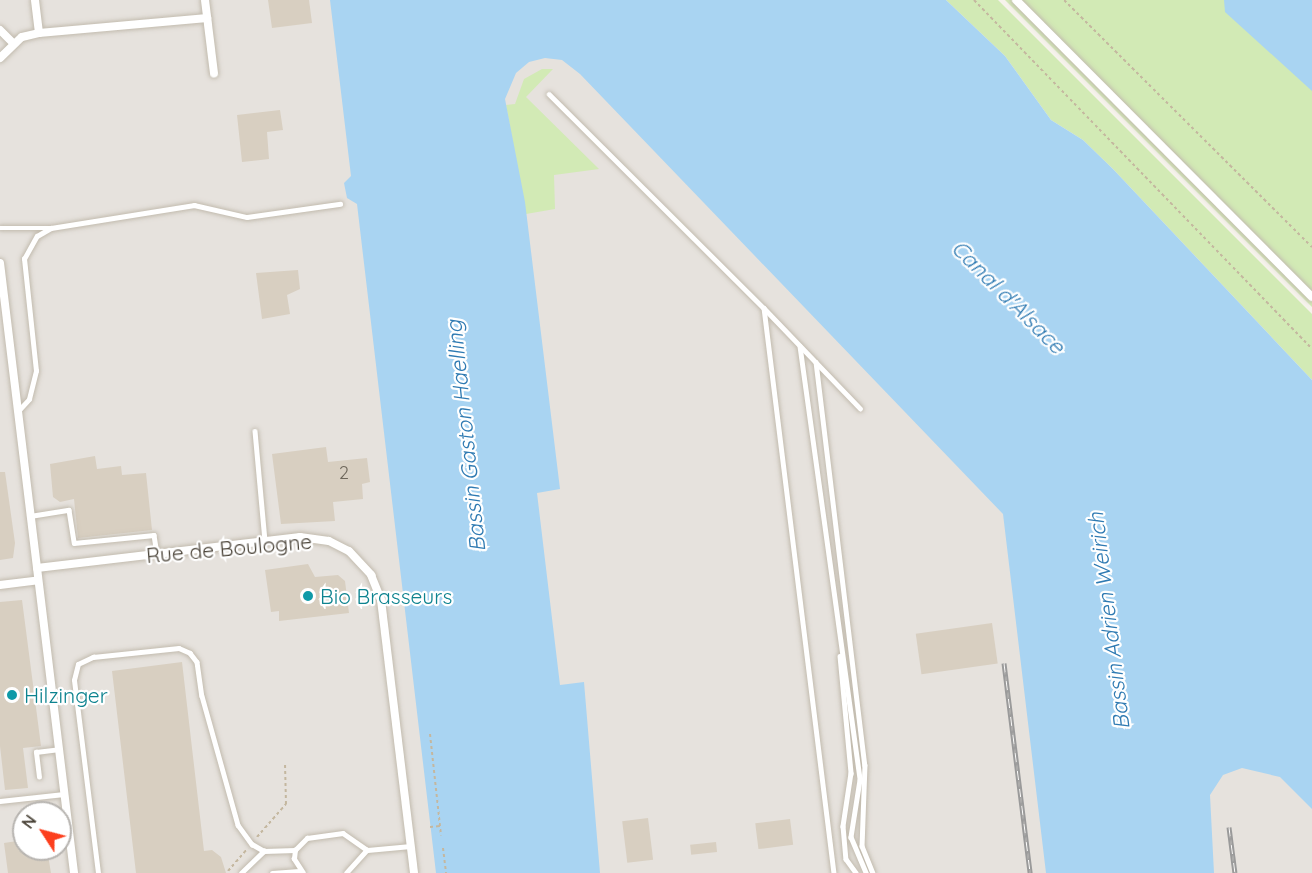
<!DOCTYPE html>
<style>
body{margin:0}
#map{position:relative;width:1312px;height:873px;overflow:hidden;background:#f6f3ec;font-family:Quicksand,sans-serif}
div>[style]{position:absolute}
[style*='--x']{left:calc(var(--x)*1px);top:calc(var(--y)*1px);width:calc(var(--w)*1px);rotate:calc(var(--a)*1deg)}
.industrial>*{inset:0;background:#e6e2dd}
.green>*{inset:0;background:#d2eab5}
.water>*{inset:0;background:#a9d4f2}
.building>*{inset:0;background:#d8cfc1;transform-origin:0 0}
.path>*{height:2px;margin-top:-1px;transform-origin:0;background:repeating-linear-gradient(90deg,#c4b79f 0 3px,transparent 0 6px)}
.roads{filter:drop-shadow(0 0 2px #c2bbae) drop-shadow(0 0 2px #c2bbae)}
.service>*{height:4.5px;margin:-2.25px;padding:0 2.25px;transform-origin:2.25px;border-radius:2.25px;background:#fff}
.minor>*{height:8px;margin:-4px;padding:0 4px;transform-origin:4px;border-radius:4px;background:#fff}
.rail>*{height:5px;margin-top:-2.5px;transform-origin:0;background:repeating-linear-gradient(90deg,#fff 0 9px,#9a9a9a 0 18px);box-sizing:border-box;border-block:2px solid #9a9a9a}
.dots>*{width:16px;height:16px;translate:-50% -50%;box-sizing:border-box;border:3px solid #fff;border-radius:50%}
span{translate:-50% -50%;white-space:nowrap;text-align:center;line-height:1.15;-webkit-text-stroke:4.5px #fff;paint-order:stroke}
.number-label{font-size:18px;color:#6e675b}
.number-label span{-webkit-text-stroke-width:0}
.street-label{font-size:21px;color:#4b4439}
.culture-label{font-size:21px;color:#0d838f}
.left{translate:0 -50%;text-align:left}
.water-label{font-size:22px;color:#2e7ab2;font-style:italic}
.north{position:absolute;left:12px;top:801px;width:60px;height:60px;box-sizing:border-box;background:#fff;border:2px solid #b7b4b0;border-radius:50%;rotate:306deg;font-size:16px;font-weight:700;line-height:24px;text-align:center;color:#4b4439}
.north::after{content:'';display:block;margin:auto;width:21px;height:27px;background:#fc3f1d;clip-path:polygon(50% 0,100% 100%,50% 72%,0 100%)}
</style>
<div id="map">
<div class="industrial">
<div style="clip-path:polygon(evenodd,0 0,612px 0,1312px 754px,1312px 873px,0 873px,0 0,24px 813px,60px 813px,60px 849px,24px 849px,24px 813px)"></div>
</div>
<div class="green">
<div style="clip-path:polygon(946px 0,998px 0,1312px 314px,1312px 380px,1113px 169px,1083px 140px,1051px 120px,1005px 56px)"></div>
<div style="clip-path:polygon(1005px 0,1312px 0,1312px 307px)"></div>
<div style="clip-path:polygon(542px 69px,553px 69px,526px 97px,599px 169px,554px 175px,555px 209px,526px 214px,506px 105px,515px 104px,524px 79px)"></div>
</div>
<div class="water">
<div style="clip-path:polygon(330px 0,946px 0,1005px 56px,1051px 120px,1083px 140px,1113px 169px,1312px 380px,1312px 809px,1280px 777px,1242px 768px,1223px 775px,1210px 795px,1214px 873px,1046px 873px,1003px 514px,580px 74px,562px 60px,545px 58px,529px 62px,516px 73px,505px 99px,525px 202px,560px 489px,537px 493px,560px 685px,584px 682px,600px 873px,436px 873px,357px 204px,347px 198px,344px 183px,351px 176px)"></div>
<div style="clip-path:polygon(1224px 0,1312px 0,1312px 91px,1225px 12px)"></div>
</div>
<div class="building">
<div style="clip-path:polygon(268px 0,309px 0,312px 23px,272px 28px)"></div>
<div style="clip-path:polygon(280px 110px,283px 130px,267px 132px,269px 159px,242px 162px,237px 115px)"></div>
<div style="clip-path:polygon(298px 270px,300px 289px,287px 295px,290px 314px,262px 319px,256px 273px)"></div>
<div style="clip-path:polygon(326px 447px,328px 462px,367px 458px,370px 482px,362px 484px,363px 499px,333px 502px,335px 521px,281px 524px,272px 454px)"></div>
<div style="clip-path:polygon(95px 456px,97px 469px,121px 466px,122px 475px,146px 473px,152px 530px,78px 538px,74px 499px,60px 502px,53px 497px,50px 464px)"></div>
<div style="clip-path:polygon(0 472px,5px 472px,15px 543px,13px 558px,0 560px)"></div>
<div style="clip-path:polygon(308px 564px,315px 577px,338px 575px,345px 581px,349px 613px,279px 621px,279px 611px,271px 612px,265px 570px)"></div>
<div style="clip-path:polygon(22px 600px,41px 746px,23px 748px,28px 788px,5px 790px,0 746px,0 602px)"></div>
<div style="left:992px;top:623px;width:41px;height:77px;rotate:82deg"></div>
<div style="clip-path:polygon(182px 662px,204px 851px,212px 850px,221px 857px,226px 873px,136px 873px,112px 671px)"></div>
<div style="left:648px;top:818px;width:42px;height:26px;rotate:83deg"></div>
<div style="left:790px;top:819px;width:26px;height:35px;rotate:83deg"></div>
<div style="clip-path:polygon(24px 840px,24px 849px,47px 849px,51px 873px,8px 873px,4px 843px)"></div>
<div style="left:716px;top:842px;width:10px;height:26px;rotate:84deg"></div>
</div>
<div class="path">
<div style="--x:974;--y:0;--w:486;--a:45.9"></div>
<div style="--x:1064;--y:0;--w:350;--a:44.9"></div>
<div style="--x:430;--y:734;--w:102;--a:83.8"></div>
<div style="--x:430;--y:827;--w:10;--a:-6"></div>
<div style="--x:257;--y:837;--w:44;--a:-48.7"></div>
<div style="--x:286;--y:804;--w:40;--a:-91.4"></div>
<div style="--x:443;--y:848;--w:25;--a:83"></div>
<div style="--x:228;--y:871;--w:30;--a:-49"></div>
</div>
<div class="roads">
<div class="service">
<div style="--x:549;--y:94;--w:303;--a:44.9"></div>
<div style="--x:764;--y:308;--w:569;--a:82.94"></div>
<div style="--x:0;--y:228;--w:51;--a:0"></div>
<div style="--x:764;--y:308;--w:139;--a:46.2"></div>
<div style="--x:800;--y:346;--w:438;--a:82.1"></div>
<div style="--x:860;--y:780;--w:58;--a:99"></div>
<div style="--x:851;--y:837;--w:39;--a:67"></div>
<div style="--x:816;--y:362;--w:406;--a:83.1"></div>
<div style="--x:865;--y:765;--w:81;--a:92.1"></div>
<div style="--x:862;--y:846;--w:29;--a:68"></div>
<div style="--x:18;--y:411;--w:16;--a:-47"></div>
<div style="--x:29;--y:399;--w:29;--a:-76"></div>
<div style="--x:36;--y:371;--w:113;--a:-96.1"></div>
<div style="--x:24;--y:259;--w:26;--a:-61"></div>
<div style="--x:37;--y:236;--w:16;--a:-30"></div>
<div style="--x:51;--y:228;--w:145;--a:-9.1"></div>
<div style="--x:194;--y:205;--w:54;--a:12.8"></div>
<div style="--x:247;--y:217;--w:94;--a:-8"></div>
<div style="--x:255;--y:431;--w:110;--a:84.8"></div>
<div style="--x:30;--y:516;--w:39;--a:-9"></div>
<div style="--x:69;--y:510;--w:33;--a:81"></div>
<div style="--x:74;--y:543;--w:80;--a:-5.7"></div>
<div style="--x:154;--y:535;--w:19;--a:81"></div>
<div style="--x:840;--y:656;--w:118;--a:84.6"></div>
<div style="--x:851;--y:773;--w:54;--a:98.6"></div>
<div style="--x:843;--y:826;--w:33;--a:85"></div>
<div style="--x:846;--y:859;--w:17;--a:54"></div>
<div style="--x:39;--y:777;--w:25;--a:-97"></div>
<div style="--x:36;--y:752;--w:23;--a:-7"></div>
<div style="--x:0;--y:801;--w:64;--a:-6.2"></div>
<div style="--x:367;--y:850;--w:44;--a:-5.2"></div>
<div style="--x:98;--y:873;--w:194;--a:-97.1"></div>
<div style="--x:74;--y:680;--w:16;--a:-76"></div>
<div style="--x:78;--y:664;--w:17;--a:-25"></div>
<div style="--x:93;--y:657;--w:86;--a:-6"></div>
<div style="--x:179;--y:648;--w:12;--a:24"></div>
<div style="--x:190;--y:653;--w:11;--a:52"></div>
<div style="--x:197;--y:662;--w:34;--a:82"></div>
<div style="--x:202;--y:696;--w:134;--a:74.4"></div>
<div style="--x:238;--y:825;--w:24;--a:54"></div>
<div style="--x:252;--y:844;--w:14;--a:30"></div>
<div style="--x:264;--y:851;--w:31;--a:-2"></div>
<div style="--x:241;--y:873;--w:32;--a:-44"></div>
<div style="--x:272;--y:873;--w:27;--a:-4"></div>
<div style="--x:303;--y:873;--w:17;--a:-123"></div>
<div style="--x:294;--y:859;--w:9;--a:-84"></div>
<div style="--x:295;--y:850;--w:17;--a:-45"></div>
<div style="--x:307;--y:838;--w:36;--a:-8"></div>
<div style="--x:343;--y:833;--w:29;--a:35"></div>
<div style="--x:346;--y:873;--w:31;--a:-48"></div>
</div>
<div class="minor">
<div style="--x:205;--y:0;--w:74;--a:83"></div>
<div style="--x:1016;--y:0;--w:419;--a:45.1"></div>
<div style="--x:0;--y:30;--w:18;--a:45"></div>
<div style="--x:39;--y:33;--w:169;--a:-5.1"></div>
<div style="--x:0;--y:58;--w:30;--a:-44"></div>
<div style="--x:22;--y:37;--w:17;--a:-13"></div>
<div style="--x:39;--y:33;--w:33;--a:-97"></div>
<div style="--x:0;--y:263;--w:614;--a:83.08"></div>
<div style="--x:37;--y:568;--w:265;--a:-6.7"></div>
<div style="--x:300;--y:537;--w:29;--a:8"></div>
<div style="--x:329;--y:541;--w:22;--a:27"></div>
<div style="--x:349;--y:551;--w:33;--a:47"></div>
<div style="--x:371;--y:575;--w:27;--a:68"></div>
<div style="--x:381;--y:600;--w:275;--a:83.1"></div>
<div style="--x:0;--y:585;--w:38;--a:-7"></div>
</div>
</div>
<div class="rail">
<div style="--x:1004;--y:663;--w:212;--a:82.9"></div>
<div style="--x:1229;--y:827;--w:46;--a:82.6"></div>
</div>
<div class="dots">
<div style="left:308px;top:596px;background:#0f9aa8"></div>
<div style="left:12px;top:695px;background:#0f9aa8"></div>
</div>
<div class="number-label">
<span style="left:344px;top:473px">2</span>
</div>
<div class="street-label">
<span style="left:229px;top:548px;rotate:-5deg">Rue de Boulogne</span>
</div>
<div class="culture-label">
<span class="left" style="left:320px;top:596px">Bio Brasseurs</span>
<span class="left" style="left:24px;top:695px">Hilzinger</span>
</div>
<div class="water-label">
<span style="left:1008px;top:297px;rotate:45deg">Canal d'Alsace</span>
<span style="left:466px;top:436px;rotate:-96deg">Bassin Gaston Haelling</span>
<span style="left:1109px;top:621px;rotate:-97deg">Bassin Adrien Weirich</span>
</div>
<div class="north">N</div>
</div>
